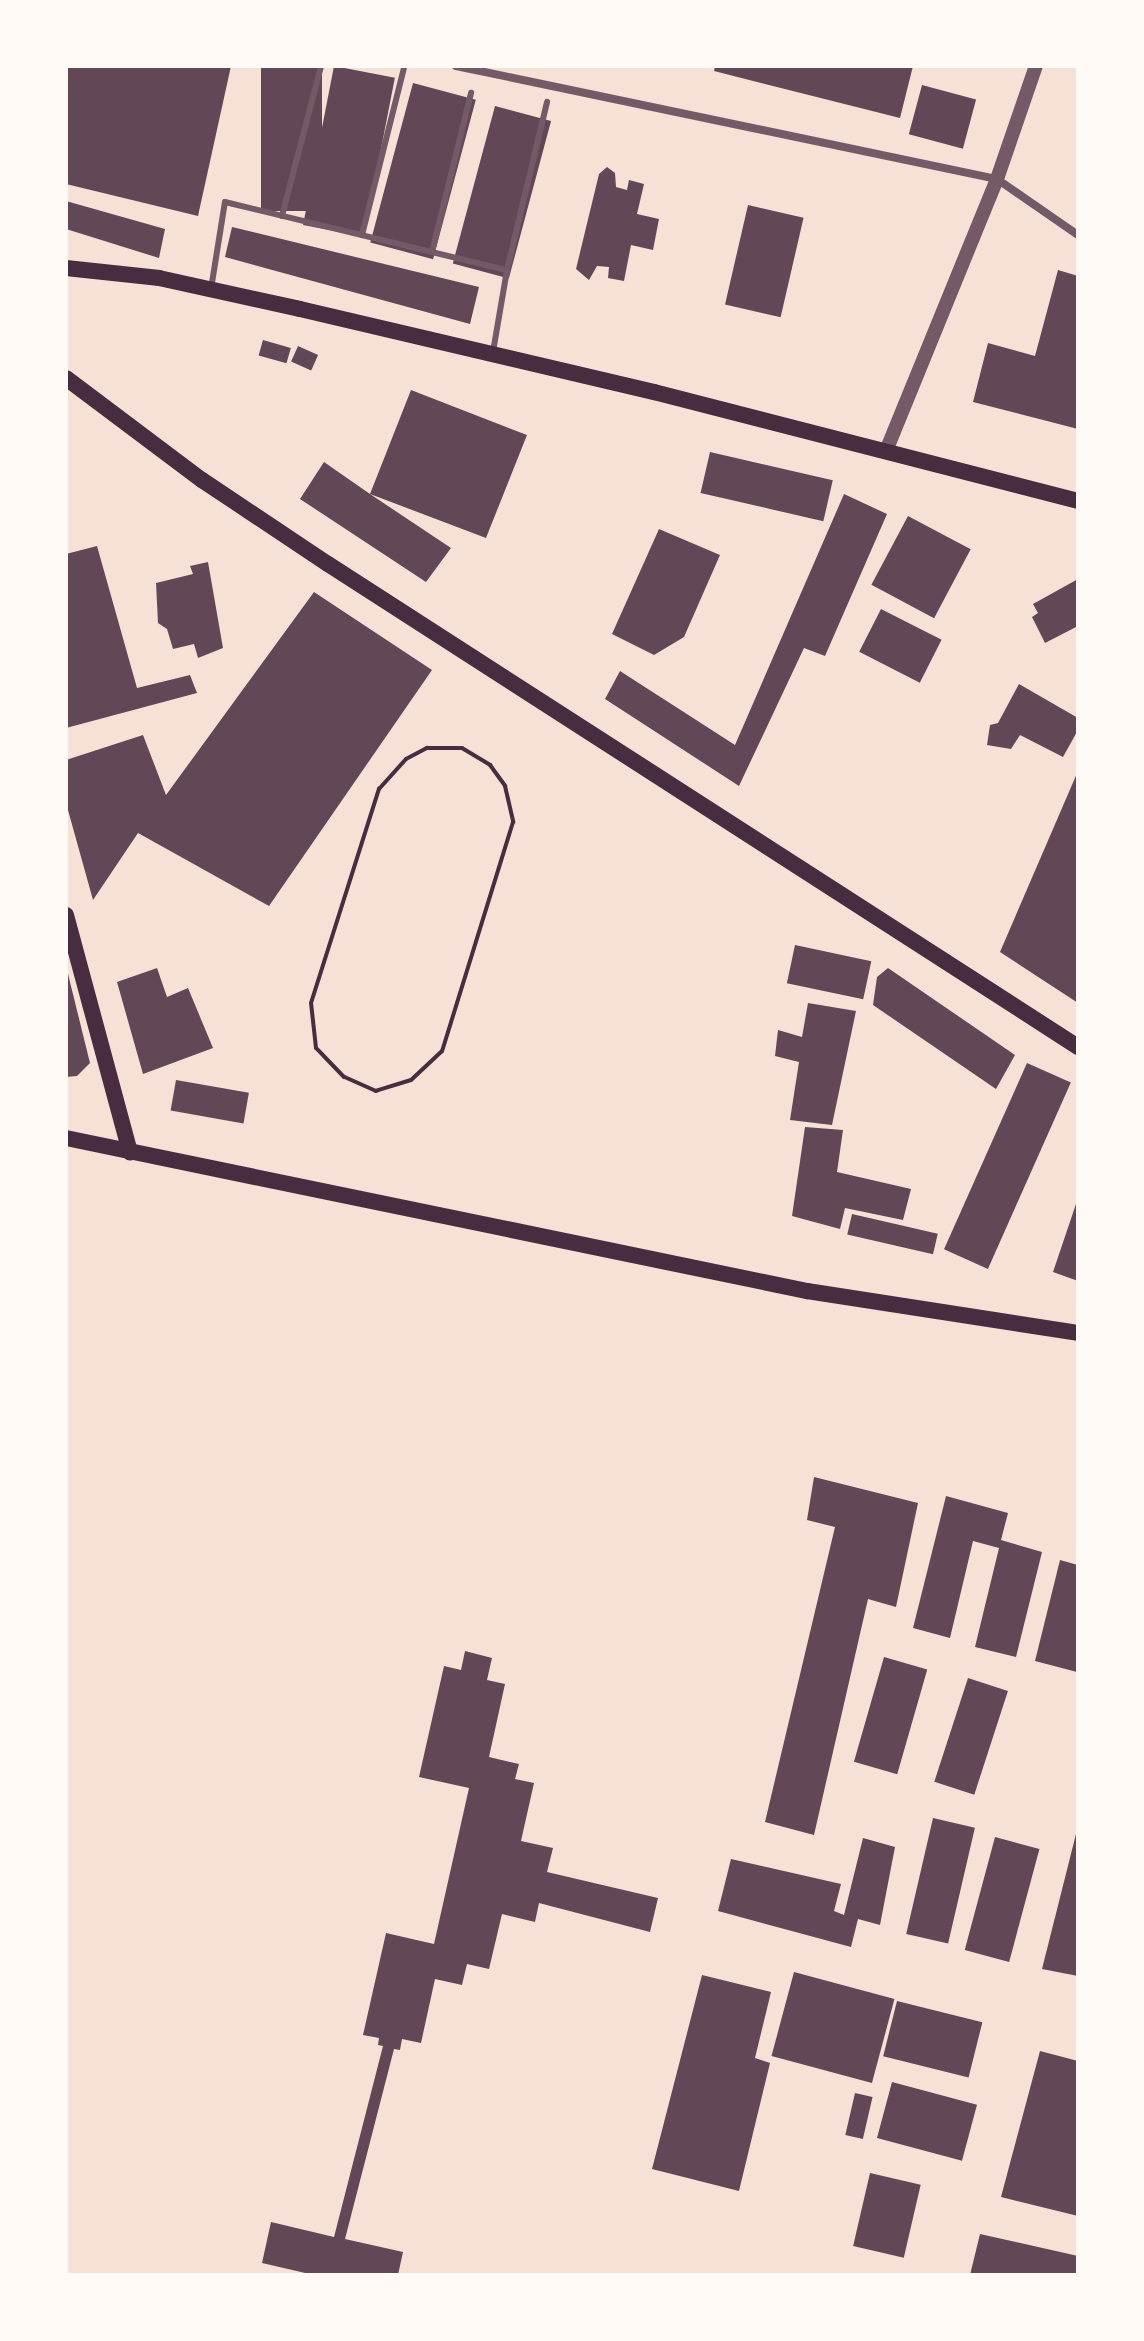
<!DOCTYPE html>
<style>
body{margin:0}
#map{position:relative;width:1144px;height:2341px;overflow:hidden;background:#f7e1d7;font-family:"PT Sans Narrow",sans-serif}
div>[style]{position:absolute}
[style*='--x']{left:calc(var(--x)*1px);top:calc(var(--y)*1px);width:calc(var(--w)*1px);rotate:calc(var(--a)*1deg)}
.building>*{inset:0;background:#644757;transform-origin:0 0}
.path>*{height:4px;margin:-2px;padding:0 2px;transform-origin:2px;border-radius:2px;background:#4a2c40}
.service>*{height:6px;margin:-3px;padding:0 3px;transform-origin:3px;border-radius:3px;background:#755966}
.minor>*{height:8px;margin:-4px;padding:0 4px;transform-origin:4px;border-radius:4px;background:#755966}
.tertiary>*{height:14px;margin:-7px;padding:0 7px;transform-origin:7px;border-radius:7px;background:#755966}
.secondary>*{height:16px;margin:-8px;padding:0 8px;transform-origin:8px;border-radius:8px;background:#4a2c40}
span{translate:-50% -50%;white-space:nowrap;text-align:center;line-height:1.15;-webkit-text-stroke:8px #fffaf5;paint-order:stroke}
.frame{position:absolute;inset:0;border:68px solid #fffaf5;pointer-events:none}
</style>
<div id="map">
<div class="building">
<div style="clip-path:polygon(66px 66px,231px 66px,198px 216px,66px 184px)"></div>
<div style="left:261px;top:66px;width:61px;height:145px"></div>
<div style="left:334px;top:66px;width:62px;height:162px;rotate:11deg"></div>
<div style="clip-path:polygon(715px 66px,913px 66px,900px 118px,714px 71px)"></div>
<div style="left:413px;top:83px;width:65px;height:165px;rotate:15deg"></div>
<div style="left:922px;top:85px;width:56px;height:51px;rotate:15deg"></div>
<div style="left:495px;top:106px;width:58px;height:163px;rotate:15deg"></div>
<div style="clip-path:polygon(607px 167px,615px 173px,616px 187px,627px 190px,629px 180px,644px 184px,637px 214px,659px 219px,653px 250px,631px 245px,624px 281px,608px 278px,609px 267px,597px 266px,589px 280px,576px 269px,599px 174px)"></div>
<div style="clip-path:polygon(66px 201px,165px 229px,159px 258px,66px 229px)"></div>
<div style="left:748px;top:205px;width:57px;height:102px;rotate:13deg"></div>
<div style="clip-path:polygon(232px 227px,479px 287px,470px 324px,225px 257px)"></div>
<div style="clip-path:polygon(1058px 270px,1078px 276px,1078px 429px,973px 402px,988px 343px,1035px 356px)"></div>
<div style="left:263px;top:340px;width:29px;height:16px;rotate:16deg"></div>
<div style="left:298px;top:346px;width:22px;height:17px;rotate:24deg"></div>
<div style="clip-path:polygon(411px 390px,527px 435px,486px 538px,370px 494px,451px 548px,426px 582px,300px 499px,324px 462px,370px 494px)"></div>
<div style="left:710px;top:452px;width:126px;height:42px;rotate:13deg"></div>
<div style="clip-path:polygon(844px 494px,887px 514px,825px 656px,804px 648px,739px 786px,605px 699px,620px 671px,735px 745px)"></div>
<div style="left:908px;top:516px;width:71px;height:78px;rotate:28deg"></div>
<div style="clip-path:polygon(659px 529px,720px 555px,684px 637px,654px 655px,612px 634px)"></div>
<div style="clip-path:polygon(97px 546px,137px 688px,190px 675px,197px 693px,66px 728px,66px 554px)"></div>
<div style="clip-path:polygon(208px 562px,223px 648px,198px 658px,194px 644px,173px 649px,167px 629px,158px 623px,156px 583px,193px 574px,190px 566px)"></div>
<div style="clip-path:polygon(1078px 579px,1078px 626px,1045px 643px,1032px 617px,1038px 613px,1033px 604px)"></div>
<div style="clip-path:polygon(314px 592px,432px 670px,269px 906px,138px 833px,93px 900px,66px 803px,66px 760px,143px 735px,166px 795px)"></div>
<div style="left:881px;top:609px;width:68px;height:48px;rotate:27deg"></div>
<div style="clip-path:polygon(1019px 684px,1078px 718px,1078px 730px,1063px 757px,1020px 735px,1011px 749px,987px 745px,990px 725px,998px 723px)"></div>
<div style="clip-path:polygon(1078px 771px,1078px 1003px,1000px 952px)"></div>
<div style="left:795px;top:945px;width:78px;height:39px;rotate:12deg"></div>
<div style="clip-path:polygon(157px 968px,167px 997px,188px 988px,213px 1048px,143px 1074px,117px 982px)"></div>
<div style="clip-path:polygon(888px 968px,1015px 1055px,996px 1089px,873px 1005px,877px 977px)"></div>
<div style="clip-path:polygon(67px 970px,90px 1063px,77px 1076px,66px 1077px)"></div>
<div style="clip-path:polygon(808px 1003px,856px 1011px,832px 1125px,790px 1120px,799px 1062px,775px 1056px,778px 1030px,802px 1037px)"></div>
<div style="left:1027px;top:1063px;width:48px;height:204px;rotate:24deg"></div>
<div style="left:176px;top:1080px;width:74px;height:31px;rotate:10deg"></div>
<div style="clip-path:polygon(805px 1127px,843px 1130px,837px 1172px,911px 1189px,903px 1220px,845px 1208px,840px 1229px,792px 1216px)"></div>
<div style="clip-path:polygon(1077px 1201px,1078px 1201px,1078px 1281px,1053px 1272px)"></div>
<div style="left:852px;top:1214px;width:88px;height:21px;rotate:13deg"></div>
<div style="clip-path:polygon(814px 1477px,918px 1503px,896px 1607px,868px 1599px,814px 1835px,765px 1822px,835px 1527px,807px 1520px)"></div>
<div style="clip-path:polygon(946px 1496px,1008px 1513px,1001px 1540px,1042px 1552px,1016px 1657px,975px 1647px,999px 1548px,973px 1541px,950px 1638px,913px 1628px)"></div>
<div style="clip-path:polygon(1060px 1560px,1078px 1565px,1077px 1672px,1035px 1661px)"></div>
<div style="clip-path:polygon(465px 1651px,492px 1658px,487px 1680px,505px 1684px,489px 1757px,519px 1764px,515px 1779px,534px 1783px,521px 1841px,553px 1848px,547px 1872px,658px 1898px,650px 1932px,539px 1903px,535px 1922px,502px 1914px,489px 1969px,467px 1964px,462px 1985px,435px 1979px,421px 2043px,402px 2039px,400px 2050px,394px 2049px,345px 2239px,403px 2252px,398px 2275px,314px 2275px,262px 2263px,271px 2222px,334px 2237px,383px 2046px,378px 2045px,379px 2038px,363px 2035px,386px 1933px,434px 1944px,469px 1788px,419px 1777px,444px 1666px,461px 1670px)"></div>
<div style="left:884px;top:1657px;width:45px;height:109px;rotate:16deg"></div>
<div style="left:968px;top:1678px;width:42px;height:109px;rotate:18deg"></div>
<div style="left:933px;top:1818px;width:43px;height:119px;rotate:13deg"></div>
<div style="clip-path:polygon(1077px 1830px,1078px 1830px,1078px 1976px,1042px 1969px)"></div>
<div style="left:995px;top:1837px;width:46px;height:117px;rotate:15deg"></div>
<div style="clip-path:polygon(863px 1838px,895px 1847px,880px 1925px,858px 1919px,851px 1947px,718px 1911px,731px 1859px,841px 1884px,834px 1911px,844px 1915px)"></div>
<div style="left:794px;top:1972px;width:104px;height:87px;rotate:15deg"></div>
<div style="clip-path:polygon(702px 1975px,771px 1992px,755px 2058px,770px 2063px,739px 2191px,652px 2169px)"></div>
<div style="left:897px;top:2001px;width:88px;height:57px;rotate:14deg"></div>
<div style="clip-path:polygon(1040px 2051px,1078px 2061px,1078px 2216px,1001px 2197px)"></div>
<div style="left:892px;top:2082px;width:88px;height:58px;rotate:15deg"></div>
<div style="left:855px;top:2093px;width:18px;height:43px;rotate:13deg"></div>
<div style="left:870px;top:2173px;width:52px;height:75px;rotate:13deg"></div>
<div style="clip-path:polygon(980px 2234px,1078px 2256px,1078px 2275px,970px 2275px)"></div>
</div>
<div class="path">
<div style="--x:427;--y:748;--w:35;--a:0"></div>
<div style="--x:462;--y:748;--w:33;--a:31"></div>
<div style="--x:490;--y:765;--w:26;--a:54"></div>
<div style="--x:505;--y:786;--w:37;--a:77"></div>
<div style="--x:513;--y:822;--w:240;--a:107.2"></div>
<div style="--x:442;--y:1051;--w:42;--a:136.9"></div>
<div style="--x:411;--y:1080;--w:37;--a:163"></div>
<div style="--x:376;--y:1091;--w:35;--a:-156"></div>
<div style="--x:344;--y:1077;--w:40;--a:-134"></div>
<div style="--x:316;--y:1048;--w:45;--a:-96.3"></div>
<div style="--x:311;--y:1003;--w:225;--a:-72.4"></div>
<div style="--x:379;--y:789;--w:40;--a:-48"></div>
<div style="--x:406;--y:759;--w:24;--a:-28"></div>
</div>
<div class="service">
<div style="--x:282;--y:216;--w:155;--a:-75.4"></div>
<div style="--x:362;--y:235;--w:172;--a:-75.9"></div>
<div style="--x:432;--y:252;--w:164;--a:-76.2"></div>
<div style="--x:507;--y:270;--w:173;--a:-76.6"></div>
<div style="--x:211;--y:289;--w:88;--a:-80.9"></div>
<div style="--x:225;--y:202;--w:290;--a:13.6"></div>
<div style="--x:507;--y:270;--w:83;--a:99.7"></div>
</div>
<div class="minor">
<div style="--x:456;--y:66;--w:553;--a:11.8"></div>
<div style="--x:997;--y:179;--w:98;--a:34.7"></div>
</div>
<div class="tertiary">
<div style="--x:886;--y:451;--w:294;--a:-67.8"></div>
<div style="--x:997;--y:179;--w:120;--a:-71"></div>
</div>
<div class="secondary">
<div style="--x:66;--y:268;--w:94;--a:6.1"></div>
<div style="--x:159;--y:278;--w:144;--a:12.4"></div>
<div style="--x:300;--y:309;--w:364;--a:13.2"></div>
<div style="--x:654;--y:392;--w:438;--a:14.4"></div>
<div style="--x:66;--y:378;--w:170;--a:36.9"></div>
<div style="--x:202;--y:480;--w:151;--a:33.7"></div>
<div style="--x:328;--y:564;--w:892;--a:32.78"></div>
<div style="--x:66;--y:915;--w:246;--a:74.9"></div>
<div style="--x:66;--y:1138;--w:757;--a:11.67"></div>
<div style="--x:807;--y:1291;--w:274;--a:8.8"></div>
</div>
<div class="frame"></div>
</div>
